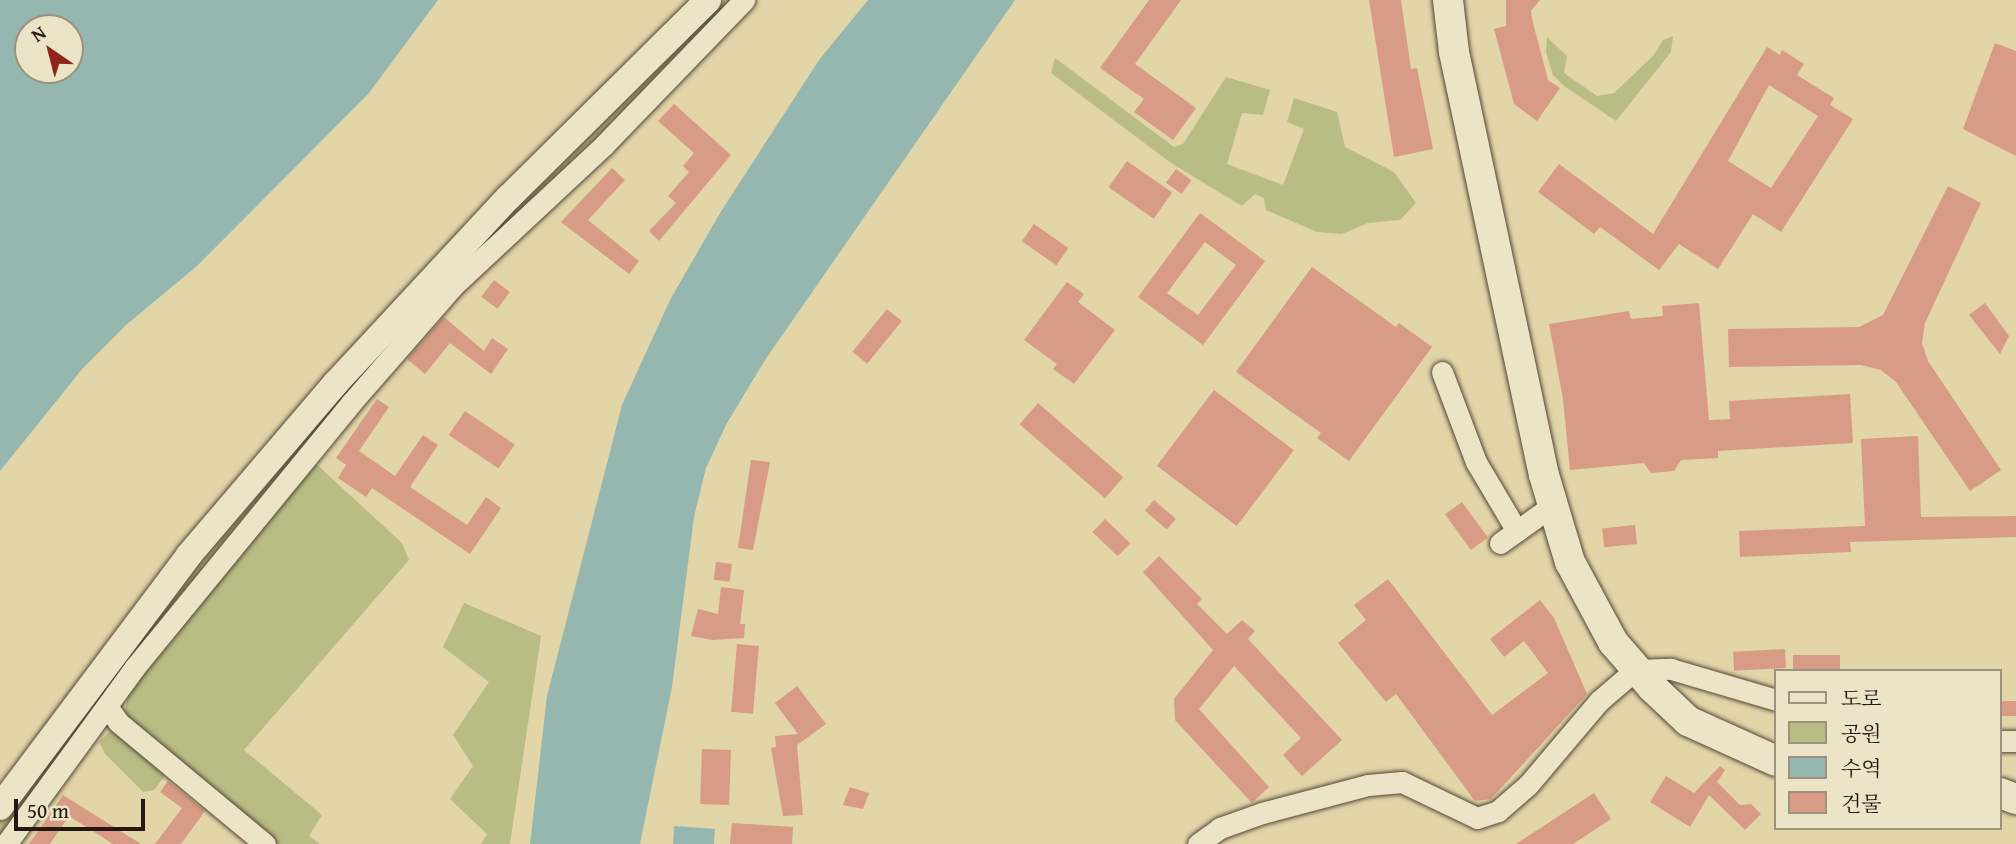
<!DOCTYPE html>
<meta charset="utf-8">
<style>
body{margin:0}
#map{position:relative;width:2016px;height:844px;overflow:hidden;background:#e2d5a8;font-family:"Gentium Book Plus","Noto Serif KR",serif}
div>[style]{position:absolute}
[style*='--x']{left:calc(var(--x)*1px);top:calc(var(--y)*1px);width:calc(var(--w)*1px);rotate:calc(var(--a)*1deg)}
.green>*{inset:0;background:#b9bc83}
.water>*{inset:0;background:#96b7af}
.building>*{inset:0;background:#d89b85;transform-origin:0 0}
.roads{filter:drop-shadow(0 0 2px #544738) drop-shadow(0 0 2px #544738)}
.minor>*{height:21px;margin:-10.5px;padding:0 10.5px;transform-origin:10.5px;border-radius:10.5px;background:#ece4c6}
.tertiary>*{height:26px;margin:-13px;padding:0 13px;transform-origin:13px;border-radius:13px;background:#ece4c6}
.secondary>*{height:30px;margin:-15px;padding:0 15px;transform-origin:15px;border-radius:15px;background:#ece4c6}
span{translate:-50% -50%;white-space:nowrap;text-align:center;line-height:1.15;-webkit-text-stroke:5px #ece4c6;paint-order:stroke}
.legend{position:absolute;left:1774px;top:669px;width:228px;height:161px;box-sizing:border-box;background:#ece4c6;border:2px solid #9c927e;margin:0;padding:9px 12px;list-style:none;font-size:21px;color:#251812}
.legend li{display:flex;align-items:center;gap:14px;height:35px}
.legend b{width:35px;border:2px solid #9c927e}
.north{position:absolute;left:14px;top:14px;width:70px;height:70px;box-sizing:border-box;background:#ece4c6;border:2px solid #9c927e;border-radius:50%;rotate:325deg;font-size:19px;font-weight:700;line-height:28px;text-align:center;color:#251812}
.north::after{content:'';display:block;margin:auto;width:24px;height:32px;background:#8f2418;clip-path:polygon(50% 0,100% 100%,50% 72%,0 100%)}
.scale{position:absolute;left:14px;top:799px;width:131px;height:32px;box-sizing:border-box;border:4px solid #251812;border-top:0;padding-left:9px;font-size:21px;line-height:24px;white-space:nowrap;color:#251812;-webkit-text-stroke:5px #ece4c6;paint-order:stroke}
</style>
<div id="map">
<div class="green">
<div style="clip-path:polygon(725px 0,739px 0,466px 270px,0 844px,0 821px,37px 770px,122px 657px,306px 433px,509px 214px)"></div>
<div style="clip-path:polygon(1673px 36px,1671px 52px,1616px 121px,1564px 86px,1553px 75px,1546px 52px,1547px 37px,1567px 56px,1564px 73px,1597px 96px,1614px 93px,1654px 55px,1663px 40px)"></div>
<div style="clip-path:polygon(1055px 58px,1174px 147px,1183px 144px,1226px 77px,1270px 90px,1263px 115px,1242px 113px,1227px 164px,1283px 185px,1304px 129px,1287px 122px,1294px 98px,1337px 112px,1345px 147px,1394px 172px,1416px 203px,1400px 220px,1368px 223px,1342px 234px,1317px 232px,1266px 210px,1264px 198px,1255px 194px,1242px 206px,1171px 163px,1051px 73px)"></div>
<div style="clip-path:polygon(314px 462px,402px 543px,409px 560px,244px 750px,322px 815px,309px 836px,320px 844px,277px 844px,130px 724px,125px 712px,130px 683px)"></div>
<div style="clip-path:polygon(464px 603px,541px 636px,510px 844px,481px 844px,487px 834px,450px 799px,473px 766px,453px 735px,489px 682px,443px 647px)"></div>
<div style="clip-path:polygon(113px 728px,167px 773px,154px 790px,143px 792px,105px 754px,99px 742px)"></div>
</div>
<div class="water">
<div style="clip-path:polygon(evenodd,0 0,438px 0,369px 93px,197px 266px,126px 325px,83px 368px,0 471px,0 0,28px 28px,70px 28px,70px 70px,28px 70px,28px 28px)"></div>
<div style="clip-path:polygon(868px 0,1015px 0,765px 360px,727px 423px,706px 468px,694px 517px,672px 687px,640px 844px,530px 844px,547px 696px,622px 405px,670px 300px,720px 213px,819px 60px)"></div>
<div style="clip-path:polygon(674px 826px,715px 829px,714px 844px,673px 844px)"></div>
</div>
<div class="building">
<div style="clip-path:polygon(1149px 0,1181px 0,1135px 64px,1196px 108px,1173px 140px,1134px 112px,1144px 99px,1100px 68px)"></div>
<div style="clip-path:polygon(1369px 0,1401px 0,1411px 69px,1417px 68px,1433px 149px,1394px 157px)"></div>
<div style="clip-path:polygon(1506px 0,1540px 0,1531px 11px,1532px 19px,1548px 80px,1560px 88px,1537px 121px,1514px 104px,1494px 29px,1506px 26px)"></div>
<div style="clip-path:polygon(1995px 43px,2016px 51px,2016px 156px,1963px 129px)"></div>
<div style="clip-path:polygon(evenodd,1767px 47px,1780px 55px,1782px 50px,1804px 64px,1797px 75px,1834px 98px,1830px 105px,1853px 119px,1781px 232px,1753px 214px,1718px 269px,1679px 244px,1659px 270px,1600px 227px,1594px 234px,1538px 192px,1559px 164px,1653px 234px,1767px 47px,1769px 85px,1818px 116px,1771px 188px,1728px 161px,1769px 85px)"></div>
<div style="clip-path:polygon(674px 104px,731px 155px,659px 241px,649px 231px,676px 203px,668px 196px,689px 172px,683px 166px,694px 153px,658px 121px)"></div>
<div style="left:1127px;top:161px;width:55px;height:32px;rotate:35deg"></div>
<div style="clip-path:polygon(612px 168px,625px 180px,588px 220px,639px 261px,629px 274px,561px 222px)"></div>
<div style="left:1176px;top:169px;width:19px;height:17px;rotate:36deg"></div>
<div style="clip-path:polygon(1948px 186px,1981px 203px,1925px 323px,1922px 343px,1928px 361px,2001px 470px,1970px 491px,1896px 382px,1881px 370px,1861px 365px,1729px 367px,1728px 329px,1859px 327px,1883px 315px)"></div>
<div style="clip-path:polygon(evenodd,1200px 213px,1265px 261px,1203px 345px,1138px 297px,1200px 213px,1205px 242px,1236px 265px,1198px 315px,1167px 293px,1205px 242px)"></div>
<div style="left:1034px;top:224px;width:42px;height:21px;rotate:35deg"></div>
<div style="clip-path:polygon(1312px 267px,1396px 327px,1399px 323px,1432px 347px,1349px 461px,1317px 438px,1321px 433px,1236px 372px)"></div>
<div style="left:494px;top:280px;width:20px;height:21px;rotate:37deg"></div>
<div style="clip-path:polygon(1067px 282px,1084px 294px,1078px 302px,1115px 330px,1074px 384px,1053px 369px,1057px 364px,1024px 340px)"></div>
<div style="clip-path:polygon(1699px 303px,1709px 420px,1730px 419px,1729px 401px,1850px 394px,1853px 443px,1718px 451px,1718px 458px,1681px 460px,1674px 471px,1651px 473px,1644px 463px,1570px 470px,1563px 399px,1549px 324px,1629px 311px,1631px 319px,1663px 316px,1662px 306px)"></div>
<div style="clip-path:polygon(1985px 303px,2009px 336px,2000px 354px,1969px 315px)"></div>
<div style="left:887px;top:309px;width:19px;height:55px;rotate:39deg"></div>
<div style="clip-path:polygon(444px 317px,484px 351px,492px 338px,508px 349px,491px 374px,450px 343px,425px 374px,407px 359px)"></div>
<div style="left:1214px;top:390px;width:100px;height:95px;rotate:37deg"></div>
<div style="clip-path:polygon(377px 399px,389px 407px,359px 451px,395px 476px,423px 435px,438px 445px,410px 487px,467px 525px,486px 497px,501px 508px,470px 554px,372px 488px,366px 497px,338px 478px,346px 465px,336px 458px)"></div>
<div style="left:1038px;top:403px;width:113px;height:28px;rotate:41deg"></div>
<div style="left:465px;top:411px;width:60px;height:29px;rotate:34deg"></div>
<div style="clip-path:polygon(1918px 436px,1921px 517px,2016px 516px,2016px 537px,1850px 542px,1851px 552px,1740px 557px,1739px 531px,1865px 526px,1861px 439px)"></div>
<div style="clip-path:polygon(751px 460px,770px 462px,753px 550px,738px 548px)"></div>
<div style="left:1154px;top:500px;width:29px;height:14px;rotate:41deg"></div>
<div style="left:1462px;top:502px;width:44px;height:21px;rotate:54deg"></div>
<div style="left:1105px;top:519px;width:35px;height:18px;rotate:44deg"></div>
<div style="left:1635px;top:525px;width:19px;height:33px;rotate:84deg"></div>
<div style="clip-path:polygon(1159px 556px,1202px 599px,1197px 604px,1227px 634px,1242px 620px,1255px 631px,1248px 639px,1342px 740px,1302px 776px,1283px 755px,1301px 738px,1234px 666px,1199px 709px,1269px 787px,1252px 803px,1175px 720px,1174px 699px,1213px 650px,1143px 572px)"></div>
<div style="left:716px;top:562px;width:16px;height:18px;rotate:7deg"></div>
<div style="clip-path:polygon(1388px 579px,1492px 715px,1548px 673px,1524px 641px,1504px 657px,1490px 639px,1540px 600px,1554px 618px,1587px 694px,1491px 799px,1475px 801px,1396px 694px,1386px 702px,1338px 643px,1366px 620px,1354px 605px)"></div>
<div style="clip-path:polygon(721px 587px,744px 590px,740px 624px,745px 624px,744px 638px,712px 640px,691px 636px,698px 609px,718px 614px)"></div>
<div style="left:737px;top:644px;width:22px;height:68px;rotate:5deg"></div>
<div style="left:1785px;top:649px;width:19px;height:52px;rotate:87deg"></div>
<div style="left:1840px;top:655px;width:16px;height:47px;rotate:90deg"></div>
<div style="clip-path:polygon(797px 686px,826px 724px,797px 745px,803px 815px,783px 816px,771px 748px,776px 747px,775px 736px,798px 734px,775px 703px)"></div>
<div style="left:2001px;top:701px;width:15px;height:15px"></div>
<div style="left:702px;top:749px;width:29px;height:55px;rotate:2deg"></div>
<div style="clip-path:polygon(1720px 766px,1725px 770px,1717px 782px,1740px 805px,1751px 804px,1761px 814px,1745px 830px,1709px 795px,1690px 827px,1650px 802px,1666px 776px,1694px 793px)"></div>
<div style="clip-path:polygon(168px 781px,205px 811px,181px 844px,155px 844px,182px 808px,160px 792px)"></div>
<div style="clip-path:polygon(850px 787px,869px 793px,863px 809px,843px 805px)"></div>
<div style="clip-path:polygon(1594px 793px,1611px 819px,1573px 844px,1516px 844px)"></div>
<div style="clip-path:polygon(63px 795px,141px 844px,113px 844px,69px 816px,50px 844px,29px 844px)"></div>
<div style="clip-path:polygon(732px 823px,793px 827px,792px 844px,730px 844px)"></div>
</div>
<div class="roads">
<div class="minor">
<div style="--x:1442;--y:372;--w:96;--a:69.3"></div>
<div style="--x:1476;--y:462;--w:80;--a:59.3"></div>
<div style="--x:1500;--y:543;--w:65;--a:-35.6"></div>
<div style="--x:107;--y:706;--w:19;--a:55"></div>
<div style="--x:118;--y:722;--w:191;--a:39.7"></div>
<div style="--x:2000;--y:741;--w:16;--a:0"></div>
<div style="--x:6;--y:844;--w:219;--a:-53.9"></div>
<div style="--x:135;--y:667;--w:341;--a:-50.7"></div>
<div style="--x:351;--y:403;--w:155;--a:-48.9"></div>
<div style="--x:453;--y:286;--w:207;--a:-43"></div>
<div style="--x:604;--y:145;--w:202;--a:-46"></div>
<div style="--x:1198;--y:844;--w:27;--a:-36"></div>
<div style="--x:1220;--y:828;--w:45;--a:-19.7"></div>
<div style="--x:1262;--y:813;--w:110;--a:-14.8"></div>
<div style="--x:1368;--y:785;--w:34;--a:-5"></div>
<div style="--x:1402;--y:782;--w:83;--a:25.6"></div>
<div style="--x:1477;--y:818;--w:22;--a:-18"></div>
<div style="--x:1498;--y:811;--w:40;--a:-41"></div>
<div style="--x:1528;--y:785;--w:110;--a:-49.8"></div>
<div style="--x:1599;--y:701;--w:48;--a:-40.7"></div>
<div style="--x:1635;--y:670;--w:36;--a:-2"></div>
<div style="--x:1671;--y:669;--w:109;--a:16.4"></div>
</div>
<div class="tertiary">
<div style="--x:0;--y:807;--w:315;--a:-53.1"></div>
<div style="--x:189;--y:555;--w:225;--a:-49.5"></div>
<div style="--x:335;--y:384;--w:255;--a:-47.1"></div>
<div style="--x:509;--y:197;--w:280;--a:-44.7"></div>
</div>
<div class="secondary">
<div style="--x:1448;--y:0;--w:52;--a:83.4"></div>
<div style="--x:1454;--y:52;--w:432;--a:78"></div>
<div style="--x:1544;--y:475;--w:91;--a:73.4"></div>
<div style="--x:1570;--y:562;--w:91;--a:61.7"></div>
<div style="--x:1613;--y:642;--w:60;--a:49.1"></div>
<div style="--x:1652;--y:687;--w:50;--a:43.4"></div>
<div style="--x:1688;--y:721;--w:97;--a:24.4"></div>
<div style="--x:2000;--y:793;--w:17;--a:21"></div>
</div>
</div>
<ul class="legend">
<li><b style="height:9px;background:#ece4c6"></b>도로</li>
<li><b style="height:19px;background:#b9bc83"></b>공원</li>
<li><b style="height:19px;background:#96b7af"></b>수역</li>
<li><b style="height:19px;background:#d89b85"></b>건물</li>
</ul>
<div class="north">N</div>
<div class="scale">50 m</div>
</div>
